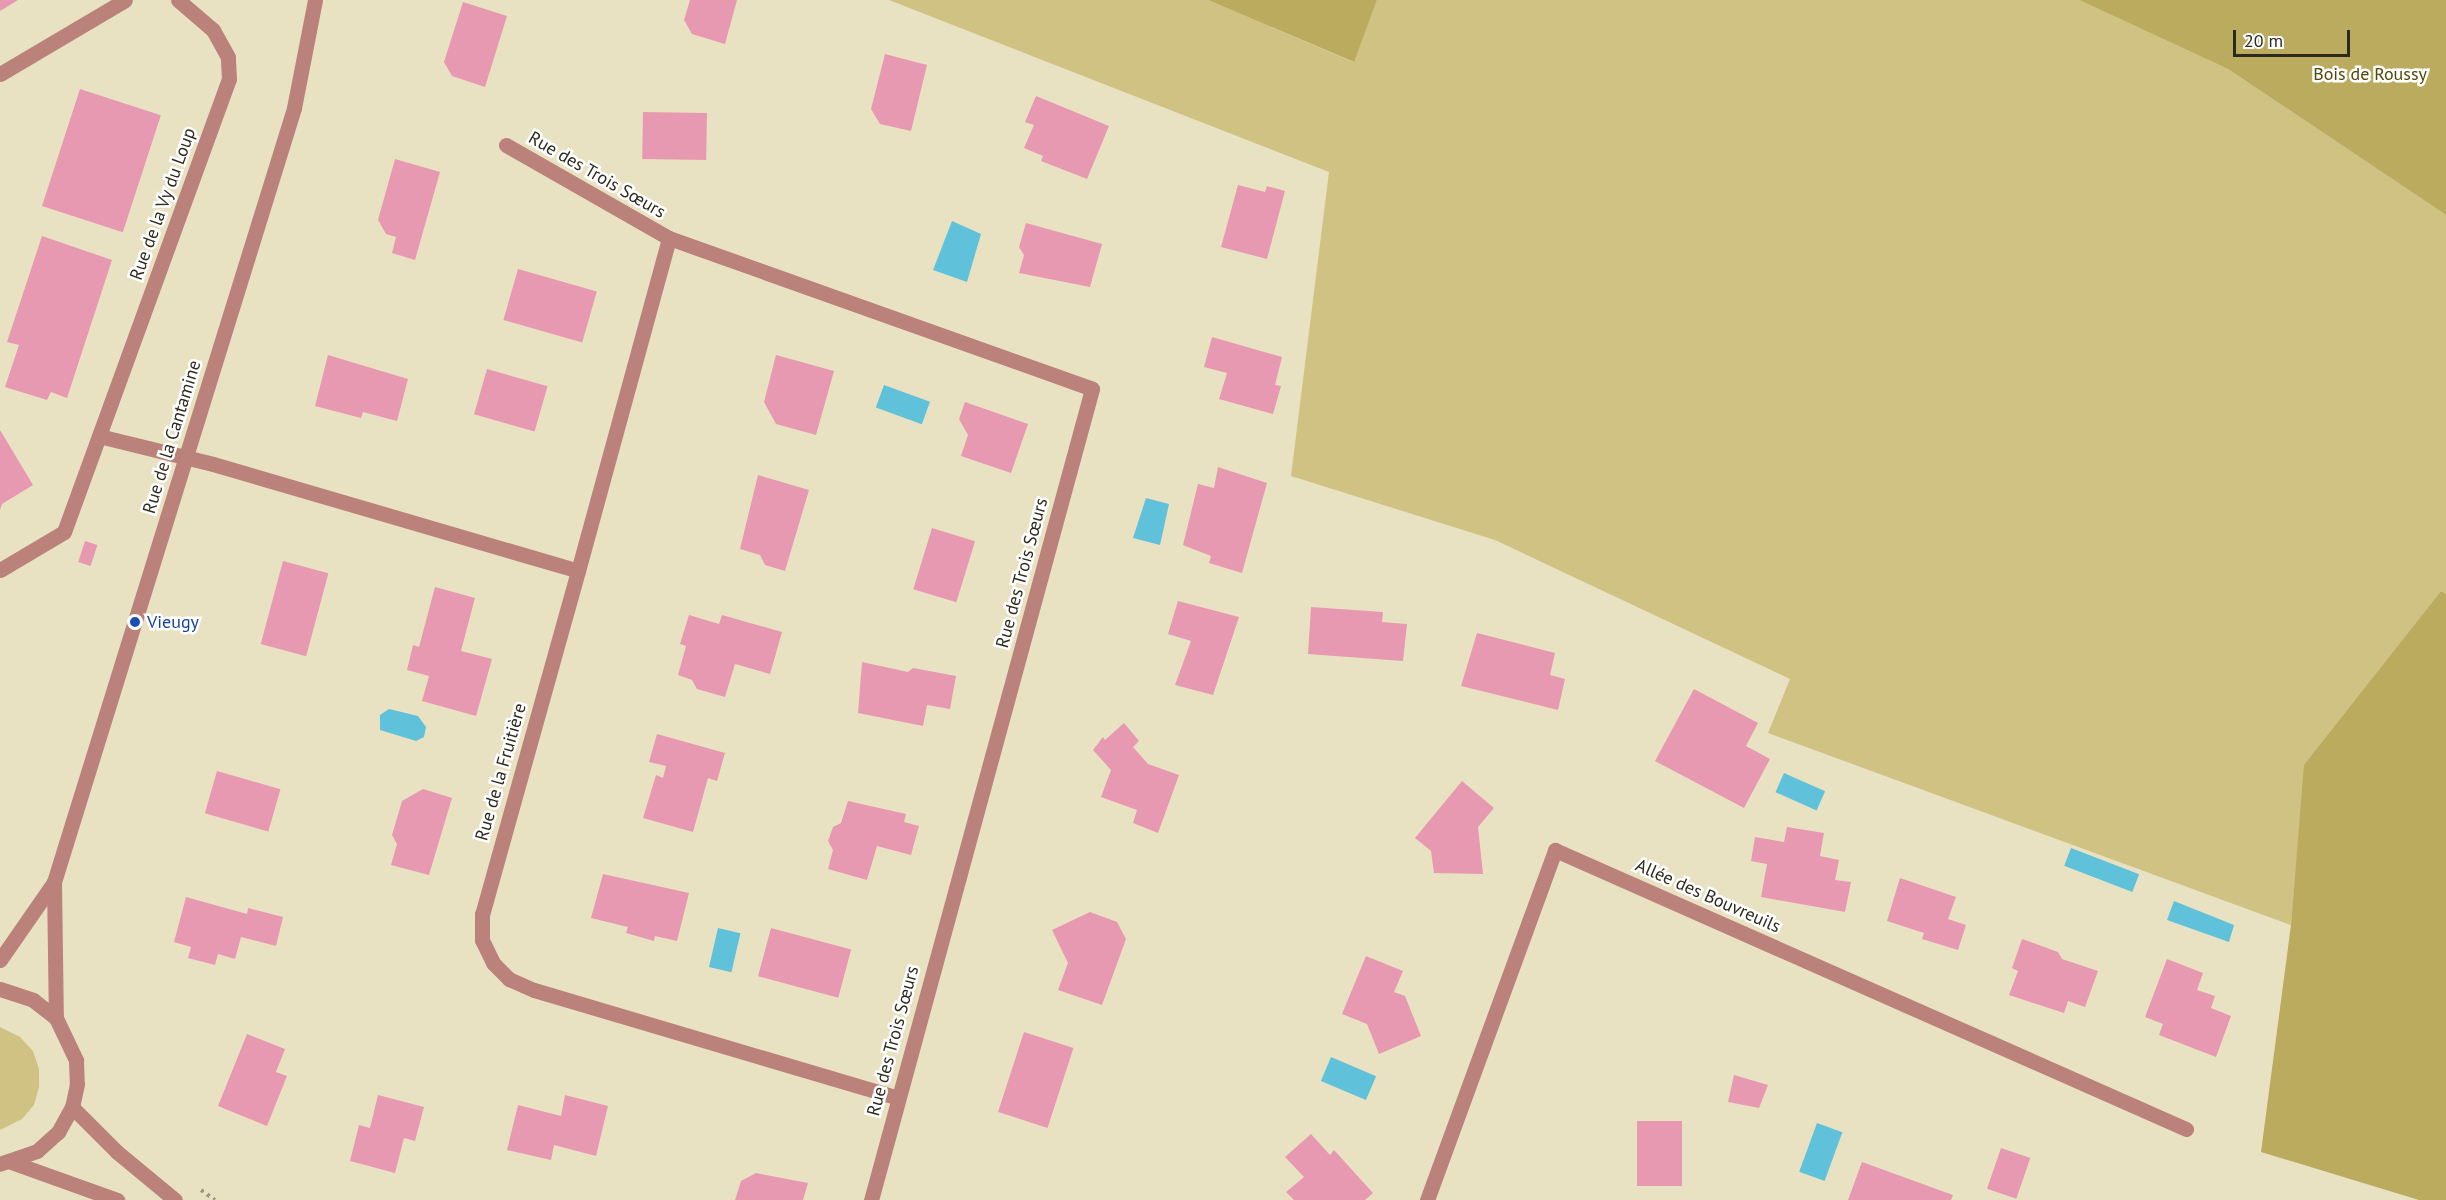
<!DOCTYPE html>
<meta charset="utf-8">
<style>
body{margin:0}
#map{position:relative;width:2446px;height:1200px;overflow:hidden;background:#e8e2c3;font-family:"PT Sans",sans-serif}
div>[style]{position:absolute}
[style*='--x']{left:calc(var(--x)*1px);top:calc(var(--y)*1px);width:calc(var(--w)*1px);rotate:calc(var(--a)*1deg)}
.green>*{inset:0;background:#d0c282}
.forest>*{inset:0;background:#bbab5f}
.water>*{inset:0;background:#5fc2da;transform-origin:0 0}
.building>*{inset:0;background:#e799b1;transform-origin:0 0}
.path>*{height:4px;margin-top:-2px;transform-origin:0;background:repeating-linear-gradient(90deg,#99957e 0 3px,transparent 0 7.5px)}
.minor>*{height:15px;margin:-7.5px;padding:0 7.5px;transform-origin:7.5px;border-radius:7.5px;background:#bb827c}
.dots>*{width:16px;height:16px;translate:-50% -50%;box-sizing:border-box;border:3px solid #fff;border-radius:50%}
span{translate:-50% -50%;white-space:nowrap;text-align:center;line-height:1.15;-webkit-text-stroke:5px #fff;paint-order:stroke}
.park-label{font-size:18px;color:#524608}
.street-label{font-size:18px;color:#2c2a1e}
.transit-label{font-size:18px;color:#164399}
.left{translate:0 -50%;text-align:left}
.scale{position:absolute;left:2233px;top:30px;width:117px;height:27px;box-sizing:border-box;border:3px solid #2c2a1e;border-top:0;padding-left:8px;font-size:18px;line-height:21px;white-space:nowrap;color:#2c2a1e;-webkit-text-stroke:4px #fff;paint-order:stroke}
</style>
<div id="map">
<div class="green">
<div style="clip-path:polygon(889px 0,1208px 0,1353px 62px,1377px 0,2079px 0,2228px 69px,2446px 215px,2446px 594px,2441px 591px,2305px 765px,2291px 925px,1768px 733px,1790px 679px,1495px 540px,1291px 476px,1329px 172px)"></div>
<div style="clip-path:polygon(0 1027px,20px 1037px,33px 1051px,39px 1069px,39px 1087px,34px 1105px,22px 1119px,0 1130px)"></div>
</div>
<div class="forest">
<div style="clip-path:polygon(1208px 0,1377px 0,1354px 62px)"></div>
<div style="clip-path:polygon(2079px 0,2446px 0,2446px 215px,2228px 69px)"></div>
<div style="clip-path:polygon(2441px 591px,2446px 594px,2446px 1200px,2419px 1200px,2261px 1152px,2291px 925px,2304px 765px)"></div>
</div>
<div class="water">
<div style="clip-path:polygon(952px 221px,981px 234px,967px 282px,933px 270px)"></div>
<div style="left:884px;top:385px;width:49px;height:24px;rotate:20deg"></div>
<div style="clip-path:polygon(1146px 498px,1169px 504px,1160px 545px,1133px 538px)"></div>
<div style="clip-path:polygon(389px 709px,418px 716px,426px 727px,424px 737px,416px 741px,380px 730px,380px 715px)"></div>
<div style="left:1784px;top:773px;width:45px;height:21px;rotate:24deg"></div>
<div style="left:2071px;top:848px;width:73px;height:19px;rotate:21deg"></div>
<div style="clip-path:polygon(2174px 901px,2234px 925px,2229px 942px,2167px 920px)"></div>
<div style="left:718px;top:928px;width:23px;height:40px;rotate:13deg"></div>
<div style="left:1331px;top:1057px;width:49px;height:26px;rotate:23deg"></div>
<div style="left:1817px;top:1123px;width:27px;height:52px;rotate:20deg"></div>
</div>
<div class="building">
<div style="clip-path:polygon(0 0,18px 0,0 11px)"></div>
<div style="clip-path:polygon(690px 0,737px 0,725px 44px,692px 34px,684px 20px)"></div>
<div style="clip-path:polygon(463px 2px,507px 16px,485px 87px,452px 76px,444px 62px)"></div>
<div style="clip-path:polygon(885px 54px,927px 65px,911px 131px,880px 124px,871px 109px)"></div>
<div style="left:80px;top:89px;width:85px;height:123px;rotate:18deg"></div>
<div style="clip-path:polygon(1036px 96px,1109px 126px,1087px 179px,1041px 161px,1043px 156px,1024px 148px,1034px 125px,1025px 122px)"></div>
<div style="left:643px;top:112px;width:64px;height:47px;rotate:1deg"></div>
<div style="clip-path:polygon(395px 159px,440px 172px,415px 260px,392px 253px,396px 237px,386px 234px,378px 220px)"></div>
<div style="clip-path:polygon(1238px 185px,1265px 192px,1267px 186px,1285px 191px,1267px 259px,1221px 247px)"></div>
<div style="clip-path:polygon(1026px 223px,1102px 244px,1090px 287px,1019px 273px,1024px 255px,1019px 247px)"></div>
<div style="clip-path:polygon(42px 236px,112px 260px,67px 398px,51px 392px,47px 400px,5px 387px,19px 345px,7px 342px)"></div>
<div style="left:518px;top:269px;width:82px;height:53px;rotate:16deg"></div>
<div style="clip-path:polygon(1212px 337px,1282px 357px,1275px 385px,1281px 386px,1273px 414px,1219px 399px,1227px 373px,1204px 367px)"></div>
<div style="clip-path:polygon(328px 355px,408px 379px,397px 421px,363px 412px,361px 418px,315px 406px)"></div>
<div style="clip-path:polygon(776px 355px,834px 371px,816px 435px,776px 424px,764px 402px)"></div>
<div style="left:487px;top:369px;width:63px;height:47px;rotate:16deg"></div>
<div style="clip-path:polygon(965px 402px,1028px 424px,1011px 473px,961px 456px,968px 435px,959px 419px)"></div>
<div style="clip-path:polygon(0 430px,33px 485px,2px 504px,0 510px)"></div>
<div style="clip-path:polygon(1218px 467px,1267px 483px,1242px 573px,1209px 563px,1211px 556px,1183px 545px,1198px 484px,1214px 488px)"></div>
<div style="clip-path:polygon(758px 475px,809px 490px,785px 571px,765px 565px,760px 555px,740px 549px)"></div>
<div style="left:932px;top:528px;width:45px;height:64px;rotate:17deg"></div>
<div style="left:85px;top:541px;width:13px;height:22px;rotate:18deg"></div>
<div style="left:283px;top:561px;width:47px;height:86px;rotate:15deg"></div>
<div style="clip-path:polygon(435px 587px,475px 598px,461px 651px,492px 659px,476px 716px,422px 701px,429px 676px,407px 670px,413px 645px,419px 647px)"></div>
<div style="clip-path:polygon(1178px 601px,1239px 617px,1213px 695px,1175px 685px,1191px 641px,1168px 634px)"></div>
<div style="clip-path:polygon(1311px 607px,1383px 612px,1382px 622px,1407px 624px,1403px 661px,1308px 654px)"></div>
<div style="clip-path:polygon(689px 615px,719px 624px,722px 615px,782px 632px,770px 674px,735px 664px,725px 697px,697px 689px,692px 680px,678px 675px,686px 646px,680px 644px)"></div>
<div style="clip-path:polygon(1477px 633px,1555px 653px,1550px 675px,1565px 679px,1558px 710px,1461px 686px)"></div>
<div style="clip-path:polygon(862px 662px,908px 672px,913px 668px,956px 676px,950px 709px,927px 705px,923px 726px,858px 713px)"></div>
<div style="clip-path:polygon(1694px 689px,1758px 723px,1746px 746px,1770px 759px,1744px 808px,1655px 761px)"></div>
<div style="clip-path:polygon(1124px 723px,1139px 741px,1133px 747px,1148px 764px,1179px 775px,1158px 833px,1133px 823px,1137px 810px,1101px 797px,1111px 770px,1093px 750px,1103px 737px,1105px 740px)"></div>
<div style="clip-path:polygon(657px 734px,725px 753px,717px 781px,708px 778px,693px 832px,643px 818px,656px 775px,663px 778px,666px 766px,649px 762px)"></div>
<div style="left:217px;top:771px;width:66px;height:44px;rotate:16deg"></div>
<div style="clip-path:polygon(1462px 781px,1494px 808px,1478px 827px,1483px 874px,1434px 873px,1431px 851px,1415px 838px)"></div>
<div style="clip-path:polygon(423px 789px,452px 798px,429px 875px,391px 865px,397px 844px,392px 835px,402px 801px)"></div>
<div style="clip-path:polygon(848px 801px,906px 814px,904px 822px,919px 826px,911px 855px,877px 846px,867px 880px,828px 869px,833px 850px,828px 841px,833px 827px,841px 823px)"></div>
<div style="clip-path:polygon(1787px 827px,1824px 833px,1820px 856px,1839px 860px,1835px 880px,1851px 882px,1845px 912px,1761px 897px,1767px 864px,1751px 861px,1755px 837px,1784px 842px)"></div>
<div style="clip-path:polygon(603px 874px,689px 893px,677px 941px,655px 936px,654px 941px,626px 933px,628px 927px,591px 918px)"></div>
<div style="clip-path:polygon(1900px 878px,1956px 897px,1948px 919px,1966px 925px,1958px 950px,1922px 939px,1924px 933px,1887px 921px)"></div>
<div style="clip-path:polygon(186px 897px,247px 914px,248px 908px,283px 917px,276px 946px,241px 937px,235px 959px,218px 954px,215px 965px,188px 958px,191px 947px,174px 942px)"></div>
<div style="clip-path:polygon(1090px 912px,1117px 922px,1126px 939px,1102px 1005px,1058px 990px,1068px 963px,1052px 930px)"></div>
<div style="left:771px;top:928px;width:83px;height:50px;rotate:15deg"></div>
<div style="clip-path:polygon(2022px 939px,2058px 952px,2062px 959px,2098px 971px,2085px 1007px,2068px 1001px,2064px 1013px,2009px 995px,2018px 971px,2012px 968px)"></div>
<div style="clip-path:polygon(1366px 956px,1403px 971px,1394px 992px,1405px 996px,1421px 1036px,1379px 1054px,1367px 1024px,1342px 1014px)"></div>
<div style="clip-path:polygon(2167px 959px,2203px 973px,2197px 990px,2215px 996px,2211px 1008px,2231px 1016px,2216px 1057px,2159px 1035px,2163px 1024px,2145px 1017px)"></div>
<div style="left:1024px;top:1032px;width:52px;height:84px;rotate:18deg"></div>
<div style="clip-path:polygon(247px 1034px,285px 1049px,276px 1072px,287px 1076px,267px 1126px,218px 1106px)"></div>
<div style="clip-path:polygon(1734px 1075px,1768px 1085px,1759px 1108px,1728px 1102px)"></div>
<div style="clip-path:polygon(378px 1095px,424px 1107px,415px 1141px,404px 1138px,395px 1173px,350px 1161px,359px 1125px,370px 1128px)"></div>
<div style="clip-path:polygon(565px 1095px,608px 1106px,596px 1156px,554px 1145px,551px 1160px,507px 1150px,518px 1105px,561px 1116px)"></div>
<div style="left:1637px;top:1121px;width:45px;height:65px"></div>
<div style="clip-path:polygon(1311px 1134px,1330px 1155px,1334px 1150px,1373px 1193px,1365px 1200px,1294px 1200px,1286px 1192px,1304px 1177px,1285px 1157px)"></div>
<div style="left:2001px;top:1148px;width:31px;height:43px;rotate:19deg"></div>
<div style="clip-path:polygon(1862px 1162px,1953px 1195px,1951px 1200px,1848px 1200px)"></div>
<div style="clip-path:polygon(756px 1173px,808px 1183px,803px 1200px,735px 1200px,741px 1181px)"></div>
</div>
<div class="path">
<div style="--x:201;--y:1190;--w:17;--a:36"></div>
</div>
<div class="minor">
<div style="--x:0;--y:74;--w:145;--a:-30.6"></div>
<div style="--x:506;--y:145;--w:188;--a:29.7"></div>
<div style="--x:99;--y:436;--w:117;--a:13.8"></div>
<div style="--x:213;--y:464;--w:380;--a:16.3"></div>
<div style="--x:578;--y:571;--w:356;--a:105.6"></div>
<div style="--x:482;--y:914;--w:26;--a:90"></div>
<div style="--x:482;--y:940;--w:25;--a:64"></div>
<div style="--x:493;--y:963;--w:23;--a:45"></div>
<div style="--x:509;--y:979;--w:27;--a:24"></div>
<div style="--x:534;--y:990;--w:380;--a:16.5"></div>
<div style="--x:0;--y:570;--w:74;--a:-30.7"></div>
<div style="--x:64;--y:532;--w:482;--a:-70"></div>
<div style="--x:229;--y:79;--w:22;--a:-93"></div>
<div style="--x:228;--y:57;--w:31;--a:-119"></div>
<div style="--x:213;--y:30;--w:46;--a:-139.4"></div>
<div style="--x:578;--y:571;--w:345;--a:-74.7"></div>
<div style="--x:669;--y:238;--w:449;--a:19.6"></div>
<div style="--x:1092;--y:389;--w:841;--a:105.24"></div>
<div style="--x:54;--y:882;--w:136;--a:89.2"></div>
<div style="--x:0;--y:960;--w:95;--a:-55.3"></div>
<div style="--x:54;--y:882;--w:810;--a:-72.77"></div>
<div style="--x:294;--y:108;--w:110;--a:-79"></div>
<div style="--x:0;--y:989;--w:35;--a:18"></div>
<div style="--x:33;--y:1000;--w:29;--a:38"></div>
<div style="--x:56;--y:1018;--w:47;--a:64.5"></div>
<div style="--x:76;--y:1060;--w:24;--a:88"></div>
<div style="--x:77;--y:1084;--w:24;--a:102"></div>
<div style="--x:72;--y:1107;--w:29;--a:119"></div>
<div style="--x:58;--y:1132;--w:28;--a:138"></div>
<div style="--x:37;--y:1151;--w:39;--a:161"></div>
<div style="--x:72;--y:1107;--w:64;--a:45"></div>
<div style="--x:117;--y:1152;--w:75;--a:39.6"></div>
<div style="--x:11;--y:1162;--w:113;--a:19.7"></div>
<div style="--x:1427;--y:1200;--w:373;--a:-69.9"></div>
<div style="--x:1555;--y:850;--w:690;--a:23.85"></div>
</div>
<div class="dots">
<div style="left:135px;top:622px;background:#1a4fb4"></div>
</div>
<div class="park-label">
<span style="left:2370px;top:74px">Bois de Roussy</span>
</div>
<div class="street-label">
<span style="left:597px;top:175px;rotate:30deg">Rue des Trois Sœurs</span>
<span style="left:163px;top:204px;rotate:-70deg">Rue de la Vy du Loup</span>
<span style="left:172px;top:437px;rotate:-73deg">Rue de la Cantamine</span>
<span style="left:1022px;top:573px;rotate:-75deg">Rue des Trois Sœurs</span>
<span style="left:501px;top:772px;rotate:-74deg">Rue de la Fruitière</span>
<span style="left:1708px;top:896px;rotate:24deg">Allée des Bouvreuils</span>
<span style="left:893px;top:1041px;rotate:-75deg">Rue des Trois Sœurs</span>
</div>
<div class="transit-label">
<span class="left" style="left:147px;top:622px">Vieugy</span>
</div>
<div class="scale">20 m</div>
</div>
